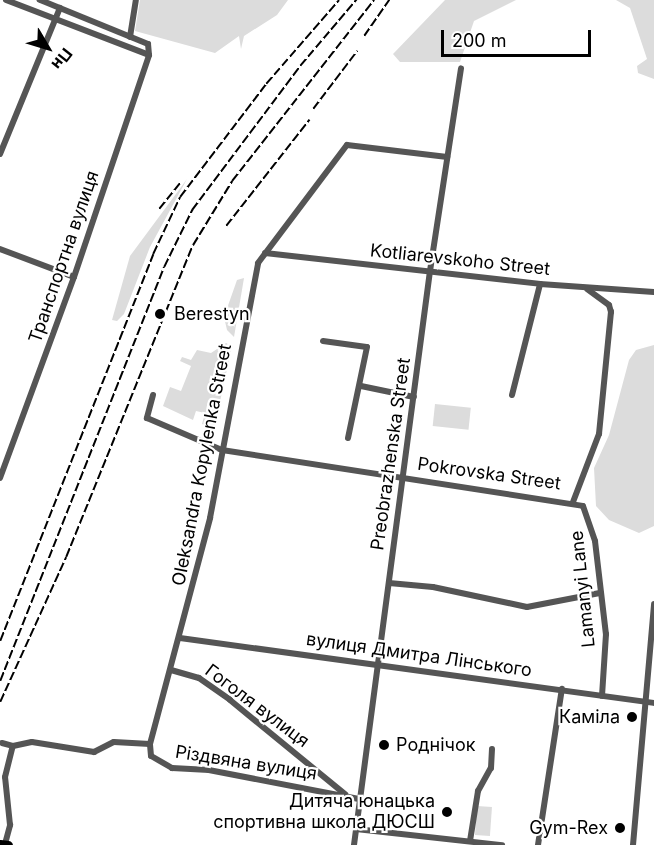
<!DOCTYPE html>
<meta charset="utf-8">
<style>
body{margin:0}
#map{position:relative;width:654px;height:845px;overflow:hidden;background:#fff;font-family:Inter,sans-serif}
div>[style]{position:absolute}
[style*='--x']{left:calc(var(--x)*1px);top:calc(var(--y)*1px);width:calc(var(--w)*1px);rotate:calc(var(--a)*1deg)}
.green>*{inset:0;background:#dcdcdc;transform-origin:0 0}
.minor>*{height:6px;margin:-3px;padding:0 3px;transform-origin:3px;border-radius:3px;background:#555}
.trunk>*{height:9px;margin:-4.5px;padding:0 4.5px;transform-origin:4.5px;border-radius:4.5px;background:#000}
.rail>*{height:1.5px;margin-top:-0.75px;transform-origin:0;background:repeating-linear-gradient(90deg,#000 0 9px,transparent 0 12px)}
.dots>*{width:16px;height:16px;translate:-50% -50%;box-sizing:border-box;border:3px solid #fff;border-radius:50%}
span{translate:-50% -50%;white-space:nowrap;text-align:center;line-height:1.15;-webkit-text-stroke:4.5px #fff;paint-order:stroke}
.street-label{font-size:18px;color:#000}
.poi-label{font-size:18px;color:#000}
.left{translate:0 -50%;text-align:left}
.right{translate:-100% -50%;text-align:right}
.north{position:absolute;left:18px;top:18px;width:60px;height:60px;-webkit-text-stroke:4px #fff;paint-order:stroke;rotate:128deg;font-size:16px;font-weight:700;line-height:24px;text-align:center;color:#000}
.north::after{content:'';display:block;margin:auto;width:21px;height:27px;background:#000;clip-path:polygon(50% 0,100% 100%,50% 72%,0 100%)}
.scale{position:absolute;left:441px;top:30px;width:150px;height:27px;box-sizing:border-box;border:3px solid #000;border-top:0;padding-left:8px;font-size:18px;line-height:21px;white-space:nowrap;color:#000;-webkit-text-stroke:4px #fff;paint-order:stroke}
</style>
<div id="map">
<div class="green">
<div style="clip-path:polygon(140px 0,288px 0,277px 15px,244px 36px,241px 49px,239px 36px,215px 53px,135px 31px)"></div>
<div style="clip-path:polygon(445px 0,516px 0,474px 21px,460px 62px,400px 62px,393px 54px)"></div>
<div style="clip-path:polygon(616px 0,654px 0,654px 79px,638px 73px,637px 66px,647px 59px,630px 8px)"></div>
<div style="clip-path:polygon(187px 179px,150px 247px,124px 314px,117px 321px,112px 320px,130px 256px)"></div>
<div style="clip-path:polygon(244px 278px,234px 337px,227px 330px,224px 317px,237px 280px)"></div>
<div style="clip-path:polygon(226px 343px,232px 346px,214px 429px,202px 424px,205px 413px,196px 411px,193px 420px,163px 406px,170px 387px,181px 391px,191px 366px,180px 361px,182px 357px,191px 360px,197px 350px,211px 353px)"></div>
<div style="clip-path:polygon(654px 345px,654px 526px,639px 533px,609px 520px,596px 506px,594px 468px,609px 435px,629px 360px,636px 350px)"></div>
<div style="left:435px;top:404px;width:36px;height:22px;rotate:6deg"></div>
<div style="left:477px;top:806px;width:15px;height:29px;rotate:4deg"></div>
</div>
<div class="minor">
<div style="--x:6;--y:0;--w:153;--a:21"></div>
<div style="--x:130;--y:37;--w:37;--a:-81"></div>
<div style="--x:0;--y:154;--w:158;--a:-67.7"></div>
<div style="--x:0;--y:249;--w:79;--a:20.7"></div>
<div style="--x:265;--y:253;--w:277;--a:6.4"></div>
<div style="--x:540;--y:284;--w:114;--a:4"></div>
<div style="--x:323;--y:341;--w:44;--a:7.8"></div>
<div style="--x:367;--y:347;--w:93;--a:101.8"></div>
<div style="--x:361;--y:386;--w:54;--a:11.7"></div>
<div style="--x:153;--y:395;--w:24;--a:105"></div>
<div style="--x:147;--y:418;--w:82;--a:23.1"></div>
<div style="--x:222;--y:450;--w:365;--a:8.8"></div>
<div style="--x:583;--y:506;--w:37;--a:71"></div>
<div style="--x:595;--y:541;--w:94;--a:83.3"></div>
<div style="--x:606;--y:634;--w:62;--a:93.7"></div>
<div style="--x:512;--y:395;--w:114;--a:-75.8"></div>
<div style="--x:0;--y:478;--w:214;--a:-69.8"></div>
<div style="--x:74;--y:277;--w:234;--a:-71.3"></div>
<div style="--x:149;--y:55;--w:11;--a:-95"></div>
<div style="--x:148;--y:44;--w:117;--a:-157.8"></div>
<div style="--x:573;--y:502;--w:73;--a:-69.1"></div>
<div style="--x:599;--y:434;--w:123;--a:-84.4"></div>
<div style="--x:611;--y:312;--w:7;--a:-106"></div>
<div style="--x:609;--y:305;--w:27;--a:-144"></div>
<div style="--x:389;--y:583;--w:44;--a:5.2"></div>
<div style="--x:433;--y:587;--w:96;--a:12"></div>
<div style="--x:527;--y:607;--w:74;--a:-10.9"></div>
<div style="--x:180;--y:638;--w:478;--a:7.8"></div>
<div style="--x:171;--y:670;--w:29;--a:16"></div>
<div style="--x:199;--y:678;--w:38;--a:35"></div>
<div style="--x:230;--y:700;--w:149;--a:39.3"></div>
<div style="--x:2;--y:743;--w:11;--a:15"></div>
<div style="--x:13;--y:746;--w:19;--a:-12"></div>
<div style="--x:32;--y:742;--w:63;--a:9.2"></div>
<div style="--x:94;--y:752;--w:22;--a:-27"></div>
<div style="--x:114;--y:742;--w:36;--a:3"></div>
<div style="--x:359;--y:799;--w:153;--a:-169.1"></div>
<div style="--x:209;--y:770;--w:37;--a:-177"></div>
<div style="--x:172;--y:768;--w:24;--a:-150"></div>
<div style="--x:151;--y:756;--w:12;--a:-95"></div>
<div style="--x:150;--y:744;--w:234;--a:-75.1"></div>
<div style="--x:210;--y:518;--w:259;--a:-79.3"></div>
<div style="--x:258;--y:263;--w:148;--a:-53"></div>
<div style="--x:347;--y:145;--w:101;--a:6.8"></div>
<div style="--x:356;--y:829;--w:147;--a:6.3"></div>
<div style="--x:470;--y:841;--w:51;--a:-80.9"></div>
<div style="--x:478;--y:791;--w:26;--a:-61"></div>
<div style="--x:491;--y:768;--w:19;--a:-87"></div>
<div style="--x:5;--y:844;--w:20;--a:-75"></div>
<div style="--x:10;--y:825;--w:48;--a:-95.9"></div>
<div style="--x:5;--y:777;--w:32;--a:-76"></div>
<div style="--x:354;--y:845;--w:579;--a:-82.46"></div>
<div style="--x:430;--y:271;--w:205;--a:-81.3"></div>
<div style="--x:538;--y:845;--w:158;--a:-81.3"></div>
<div style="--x:633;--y:845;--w:242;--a:-85"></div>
</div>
<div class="trunk">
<div style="--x:0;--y:844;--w:8;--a:7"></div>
</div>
<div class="rail">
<div style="--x:364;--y:36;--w:44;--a:-55.2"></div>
<div style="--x:313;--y:109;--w:73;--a:-52.8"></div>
<div style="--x:159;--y:209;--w:35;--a:-51"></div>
<div style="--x:226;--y:226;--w:135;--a:-51.9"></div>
<div style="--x:0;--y:641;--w:416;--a:-68.4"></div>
<div style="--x:153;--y:254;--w:63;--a:-64.7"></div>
<div style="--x:180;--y:197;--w:142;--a:-52.7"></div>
<div style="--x:266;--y:84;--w:111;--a:-49"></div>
<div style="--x:0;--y:681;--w:445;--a:-68.4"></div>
<div style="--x:164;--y:267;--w:64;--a:-63.8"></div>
<div style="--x:192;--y:210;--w:180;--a:-53.1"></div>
<div style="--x:300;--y:66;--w:87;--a:-49.7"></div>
<div style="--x:0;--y:702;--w:159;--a:-65.5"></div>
<div style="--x:66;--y:557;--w:337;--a:-67.9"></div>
<div style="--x:193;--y:245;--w:75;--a:-58.6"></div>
<div style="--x:232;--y:181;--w:230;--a:-51.9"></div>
</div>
<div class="dots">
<div style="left:160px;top:314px;background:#000"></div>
<div style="left:632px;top:717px;background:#000"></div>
<div style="left:384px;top:745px;background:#000"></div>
<div style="left:447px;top:812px;background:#000"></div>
<div style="left:620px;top:828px;background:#000"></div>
</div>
<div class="street-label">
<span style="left:64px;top:257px;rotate:-71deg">Транспортна вулиця</span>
<span style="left:460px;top:260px;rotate:6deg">Kotliarevskoho Street</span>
<span style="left:391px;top:454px;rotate:-82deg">Preobrazhenska Street</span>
<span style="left:202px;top:465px;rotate:-79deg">Oleksandra Kopylenka Street</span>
<span style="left:489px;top:474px;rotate:8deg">Pokrovska Street</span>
<span style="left:583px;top:589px;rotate:-96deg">Lamanyi Lane</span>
<span style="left:419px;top:655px;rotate:8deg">вулиця Дмитра Лінського</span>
<span style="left:257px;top:706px;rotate:37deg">Гоголя вулиця</span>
<span style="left:246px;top:763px;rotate:9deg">Різдвяна вулиця</span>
</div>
<div class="poi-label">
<span class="left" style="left:174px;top:314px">Berestyn</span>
<span class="right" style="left:620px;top:717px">Каміла</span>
<span class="left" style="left:396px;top:745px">Роднічок</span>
<span class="right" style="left:435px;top:812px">Дитяча юнацька<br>спортивна школа ДЮСШ</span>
<span class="right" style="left:608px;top:828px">Gym-Rex</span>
</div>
<div class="north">Пн</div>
<div class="scale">200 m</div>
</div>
